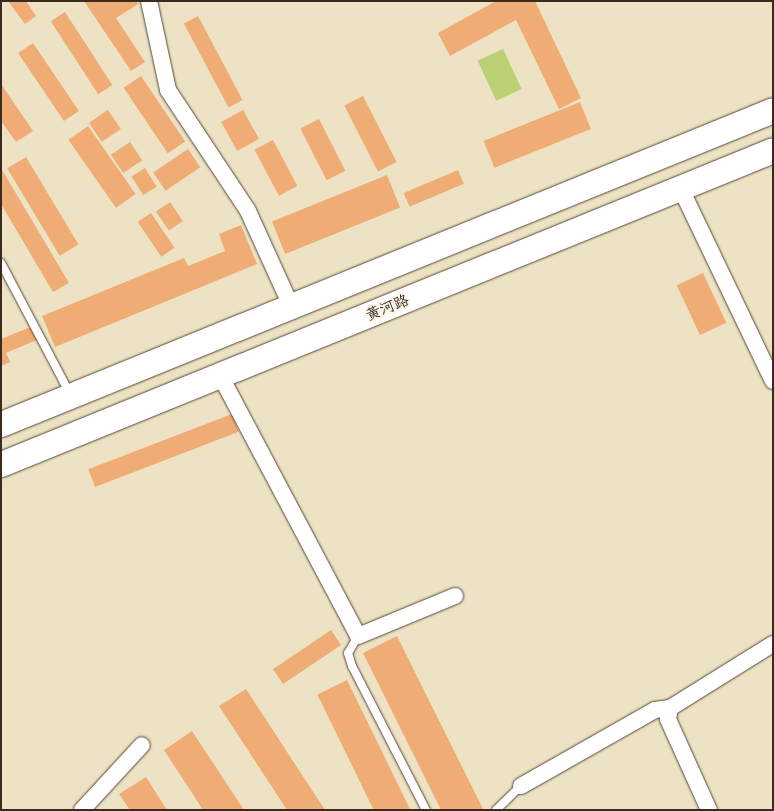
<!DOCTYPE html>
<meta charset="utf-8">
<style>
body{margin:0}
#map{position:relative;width:774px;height:811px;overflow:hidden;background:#ede3c4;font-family:Delius,"LXGW WenKai TC",sans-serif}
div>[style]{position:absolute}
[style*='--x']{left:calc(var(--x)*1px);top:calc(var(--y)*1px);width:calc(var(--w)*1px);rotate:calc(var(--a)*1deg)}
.green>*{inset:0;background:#bbcf73;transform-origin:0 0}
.building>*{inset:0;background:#f0ac75;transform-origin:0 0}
.roads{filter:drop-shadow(0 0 1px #564637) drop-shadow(0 0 1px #564637)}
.lane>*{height:8px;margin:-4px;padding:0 4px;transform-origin:4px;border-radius:4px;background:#fff}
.street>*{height:16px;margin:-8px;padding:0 8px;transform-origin:8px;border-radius:8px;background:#fff}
.primary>*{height:25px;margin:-12.5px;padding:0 12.5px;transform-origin:12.5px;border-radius:12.5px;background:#fff}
span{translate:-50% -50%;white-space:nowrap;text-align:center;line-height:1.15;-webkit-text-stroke:5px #fbf7ec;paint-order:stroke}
.street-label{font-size:15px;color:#3b2a1e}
.frame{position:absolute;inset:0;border:2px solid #3b2a1e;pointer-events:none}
</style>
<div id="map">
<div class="green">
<div style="left:503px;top:49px;width:44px;height:28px;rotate:65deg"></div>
</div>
<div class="building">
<div style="clip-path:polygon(8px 1px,26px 1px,36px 16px,25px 24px)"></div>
<div style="clip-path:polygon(84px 1px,136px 1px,138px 4px,116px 18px,145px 62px,131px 71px)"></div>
<div style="clip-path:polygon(496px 1px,535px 1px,581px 98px,559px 109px,516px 20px,450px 56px,438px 33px)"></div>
<div style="left:65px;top:12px;width:87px;height:17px;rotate:57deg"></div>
<div style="left:198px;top:16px;width:95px;height:16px;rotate:62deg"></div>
<div style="left:33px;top:43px;width:82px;height:18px;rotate:56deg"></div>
<div style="left:141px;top:76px;width:79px;height:21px;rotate:56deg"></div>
<div style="clip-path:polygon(1px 84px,33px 131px,16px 142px,1px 121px)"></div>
<div style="left:363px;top:96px;width:74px;height:21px;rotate:63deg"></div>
<div style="left:580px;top:102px;width:29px;height:104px;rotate:68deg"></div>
<div style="left:108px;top:110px;width:23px;height:23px;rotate:56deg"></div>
<div style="left:243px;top:110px;width:33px;height:25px;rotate:61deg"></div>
<div style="left:319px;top:119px;width:58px;height:21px;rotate:63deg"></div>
<div style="left:88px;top:126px;width:83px;height:24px;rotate:55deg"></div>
<div style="left:273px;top:140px;width:52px;height:21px;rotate:62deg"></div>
<div style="left:130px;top:142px;width:22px;height:23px;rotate:56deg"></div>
<div style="left:188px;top:149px;width:22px;height:42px;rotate:56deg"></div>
<div style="left:26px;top:157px;width:102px;height:22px;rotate:59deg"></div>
<div style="clip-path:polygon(1px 168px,69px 283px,53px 292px,1px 204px)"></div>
<div style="left:145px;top:168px;width:22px;height:16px;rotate:58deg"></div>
<div style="left:458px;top:170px;width:15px;height:59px;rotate:67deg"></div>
<div style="left:387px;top:175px;width:35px;height:124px;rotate:68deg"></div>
<div style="left:170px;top:202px;width:23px;height:17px;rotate:56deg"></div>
<div style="left:151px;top:213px;width:42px;height:16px;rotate:56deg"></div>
<div style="clip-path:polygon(241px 225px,257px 264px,55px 347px,42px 316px,184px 258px,188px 266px,225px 251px,219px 234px)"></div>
<div style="left:703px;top:273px;width:55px;height:29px;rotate:65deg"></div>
<div style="clip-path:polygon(33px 326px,39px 339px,6px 353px,10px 362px,1px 366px,1px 339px)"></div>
<div style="left:232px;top:414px;width:19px;height:154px;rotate:69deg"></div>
<div style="left:331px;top:630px;width:18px;height:70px;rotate:56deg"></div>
<div style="clip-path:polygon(397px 636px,483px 809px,481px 810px,441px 810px,363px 653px)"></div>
<div style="left:347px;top:680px;width:145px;height:33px;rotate:64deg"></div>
<div style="clip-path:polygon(246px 689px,325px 810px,287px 810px,219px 706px)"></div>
<div style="clip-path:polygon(192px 731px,244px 810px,203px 810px,164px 750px)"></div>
<div style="clip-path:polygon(146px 777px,167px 810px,130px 810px,119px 794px)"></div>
</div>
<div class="roads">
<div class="lane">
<div style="--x:1;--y:263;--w:146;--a:62.2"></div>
<div style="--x:358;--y:636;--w:20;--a:120"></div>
<div style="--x:348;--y:653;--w:14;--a:73"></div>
<div style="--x:352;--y:666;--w:162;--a:62.8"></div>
<div style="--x:496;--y:810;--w:35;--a:-44"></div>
</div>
<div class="street">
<div style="--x:149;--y:1;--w:91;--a:77.9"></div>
<div style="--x:168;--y:90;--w:145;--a:56.5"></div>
<div style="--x:248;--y:211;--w:104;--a:65.6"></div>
<div style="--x:680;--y:187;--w:215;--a:64.4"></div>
<div style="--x:220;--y:375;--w:295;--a:62.1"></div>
<div style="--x:358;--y:636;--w:105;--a:-22.4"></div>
<div style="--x:521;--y:786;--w:154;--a:-29.6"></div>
<div style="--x:655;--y:710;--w:15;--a:-8"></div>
<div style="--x:82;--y:810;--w:88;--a:-47.3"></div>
<div style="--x:709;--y:810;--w:100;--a:-114.3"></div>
<div style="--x:668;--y:719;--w:11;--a:-80"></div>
<div style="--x:670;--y:708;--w:121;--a:-31.9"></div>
</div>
<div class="primary">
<div style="--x:1;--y:424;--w:833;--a:-22.13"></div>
<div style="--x:1;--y:464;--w:833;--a:-22.13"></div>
</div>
</div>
<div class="street-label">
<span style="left:387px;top:307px;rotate:-22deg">黄河路</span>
</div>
<div class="frame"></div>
</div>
